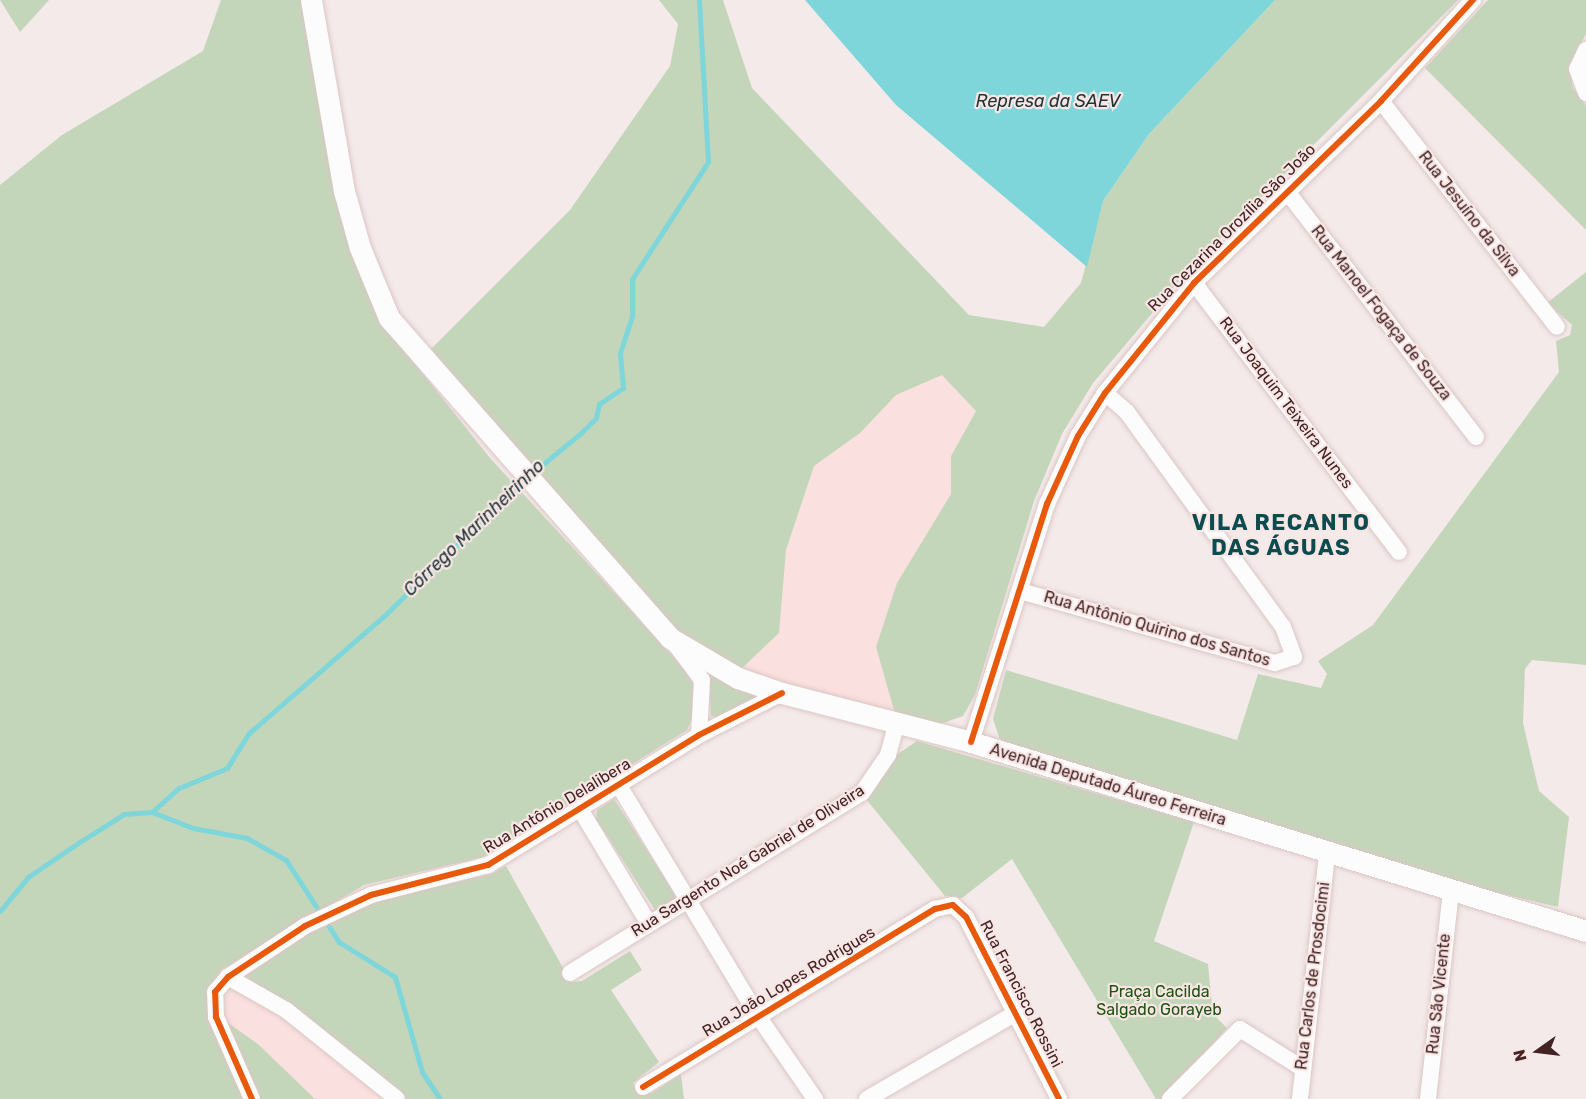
<!DOCTYPE html>
<meta charset="utf-8">
<style>
body{margin:0}
#map{position:relative;width:1586px;height:1099px;overflow:hidden;background:#f4eae9;font-family:Rubik,sans-serif}
div>[style]{position:absolute}
[style*='--x']{left:calc(var(--x)*1px);top:calc(var(--y)*1px);width:calc(var(--w)*1px);rotate:calc(var(--a)*1deg)}
.built>*{inset:0;background:#fae0df}
.green>*{inset:0;background:#c4d6ba}
.water>*{inset:0;background:#7ed6da}
.stream>*{height:5px;margin:-2.5px;padding:0 2.5px;transform-origin:2.5px;border-radius:2.5px;background:#7ed6da}
.roads{filter:drop-shadow(0 0 2px #dac6c5) drop-shadow(0 0 2px #dac6c5)}
.minor>*{height:16px;margin:-8px;padding:0 8px;transform-origin:8px;border-radius:8px;background:#fdfcfc}
.major>*{height:21px;margin:-10.5px;padding:0 10.5px;transform-origin:10.5px;border-radius:10.5px;background:#fdfcfc}
.cycleway>*{height:6px;margin:-3px;padding:0 3px;transform-origin:3px;border-radius:3px;background:#e8590c}
span{translate:-50% -50%;white-space:nowrap;text-align:center;line-height:1.15;-webkit-text-stroke:4.5px #f8e6e5;paint-order:stroke}
.street-label{font-size:16px;color:#432323}
.park-label{font-size:16px;color:#1e530f}
.water-label{font-size:18px;color:#1e3435;font-style:italic}
.district-label{font-size:22px;color:#0c4c4f;font-weight:700;letter-spacing:1.5px}
.north{position:absolute;left:1508px;top:1021px;width:60px;height:60px;-webkit-text-stroke:4px #f8e6e5;paint-order:stroke;rotate:256deg;font-size:16px;font-weight:700;line-height:24px;text-align:center;color:#432323}
.north::after{content:'';display:block;margin:auto;width:21px;height:27px;background:#432323;clip-path:polygon(50% 0,100% 100%,50% 72%,0 100%)}
</style>
<div id="map">
<div class="built">
<div style="clip-path:polygon(942px 374px,976px 411px,951px 456px,951px 494px,897px 583px,896px 717px,741px 669px,779px 633px,786px 550px,814px 466px,860px 433px,896px 395px)"></div>
<div style="clip-path:polygon(235px 982px,397px 1099px,315px 1099px,224px 1020px,224px 999px)"></div>
</div>
<div class="green">
<div style="clip-path:polygon(0 0,49px 0,20px 32px)"></div>
<div style="clip-path:polygon(221px 0,302px 0,396px 340px,490px 458px,684px 668px,696px 690px,696px 710px,687px 730px,483px 857px,364px 885px,221px 970px,209px 991px,244px 1099px,0 1099px,0 185px,62px 135px,203px 51px)"></div>
<div style="clip-path:polygon(659px 0,723px 0,752px 88px,969px 315px,1044px 327px,1081px 283px,1103px 201px,1149px 134px,1275px 0,1458px 0,1187px 272px,1093px 383px,1062px 434px,1034px 501px,975px 695px,963px 716px,937px 725px,896px 717px,876px 647px,897px 583px,951px 494px,951px 456px,976px 411px,942px 375px,896px 395px,860px 433px,814px 466px,786px 550px,779px 633px,741px 669px,675px 632px,426px 354px,570px 210px,670px 66px,678px 24px)"></div>
<div style="clip-path:polygon(1488px 0,1586px 0,1586px 34px,1569px 65px,1573px 88px,1586px 105px,1586px 230px,1425px 68px)"></div>
<div style="clip-path:polygon(1586px 272px,1586px 665px,1532px 660px,1525px 669px,1523px 723px,1539px 791px,1569px 817px,1558px 907px,1453px 882px,1000px 740px,993px 719px,1006px 670px,1237px 740px,1258px 674px,1321px 688px,1327px 674px,1318px 661px,1373px 625px,1559px 372px,1556px 341px,1570px 335px,1572px 325px,1547px 303px)"></div>
<div style="clip-path:polygon(709px 675px,716px 675px,763px 697px,722px 717px,711px 716px)"></div>
<div style="clip-path:polygon(917px 741px,1194px 822px,1154px 941px,1208px 964px,1213px 1014px,1227px 1028px,1165px 1099px,1156px 1099px,1012px 859px,962px 898px,945px 896px,866px 799px,892px 758px)"></div>
<div style="clip-path:polygon(614px 799px,676px 895px,676px 902px,657px 913px,596px 819px,597px 810px)"></div>
<div style="clip-path:polygon(506px 866px,571px 982px,582px 981px,630px 951px,642px 970px,611px 990px,659px 1062px,633px 1083px,641px 1094px,652px 1093px,681px 1074px,684px 1099px,397px 1099px,235px 982px,309px 933px,379px 900px,491px 874px)"></div>
<div style="clip-path:polygon(224px 1020px,259px 1045px,315px 1099px,257px 1099px)"></div>
</div>
<div class="water">
<div style="clip-path:polygon(805px 0,1275px 0,1149px 134px,1103px 201px,1087px 267px,896px 105px)"></div>
</div>
<div class="stream">
<div style="--x:532;--y:473;--w:63;--a:-39.2"></div>
<div style="--x:581;--y:433;--w:21;--a:-45"></div>
<div style="--x:596;--y:418;--w:14;--a:-78"></div>
<div style="--x:599;--y:404;--w:29;--a:-34"></div>
<div style="--x:623;--y:388;--w:35;--a:-95"></div>
<div style="--x:620;--y:353;--w:40;--a:-72"></div>
<div style="--x:632;--y:315;--w:36;--a:-90"></div>
<div style="--x:632;--y:279;--w:140;--a:-57"></div>
<div style="--x:708;--y:162;--w:162;--a:-93.2"></div>
<div style="--x:152;--y:812;--w:44;--a:21.3"></div>
<div style="--x:193;--y:828;--w:55;--a:10.5"></div>
<div style="--x:247;--y:838;--w:45;--a:29.4"></div>
<div style="--x:286;--y:860;--w:98;--a:57.1"></div>
<div style="--x:339;--y:942;--w:66;--a:32"></div>
<div style="--x:395;--y:977;--w:99;--a:74.1"></div>
<div style="--x:422;--y:1072;--w:32;--a:56"></div>
<div style="--x:0;--y:911;--w:44;--a:-50.5"></div>
<div style="--x:28;--y:877;--w:60;--a:-34.2"></div>
<div style="--x:78;--y:843;--w:54;--a:-32.2"></div>
<div style="--x:124;--y:814;--w:28;--a:-4"></div>
<div style="--x:152;--y:812;--w:36;--a:-42"></div>
<div style="--x:179;--y:788;--w:52;--a:-22.6"></div>
<div style="--x:227;--y:768;--w:40;--a:-58"></div>
<div style="--x:248;--y:734;--w:184;--a:-41"></div>
<div style="--x:387;--y:613;--w:192;--a:-44.2"></div>
</div>
<div class="roads">
<div class="minor">
<div style="--x:1586;--y:50;--w:21;--a:115"></div>
<div style="--x:1577;--y:69;--w:26;--a:69"></div>
<div style="--x:1381;--y:101;--w:286;--a:52.1"></div>
<div style="--x:1285;--y:189;--w:313;--a:52.4"></div>
<div style="--x:1194;--y:283;--w:338;--a:52.7"></div>
<div style="--x:1020;--y:591;--w:265;--a:15.8"></div>
<div style="--x:1275;--y:663;--w:20;--a:-18"></div>
<div style="--x:1294;--y:657;--w:32;--a:-110"></div>
<div style="--x:1283;--y:627;--w:266;--a:-126"></div>
<div style="--x:1127;--y:412;--w:29;--a:-139"></div>
<div style="--x:675;--y:644;--w:45;--a:53.1"></div>
<div style="--x:702;--y:680;--w:55;--a:93.1"></div>
<div style="--x:971;--y:742;--w:250;--a:-72.3"></div>
<div style="--x:1047;--y:504;--w:75;--a:-65.5"></div>
<div style="--x:1078;--y:436;--w:51;--a:-57.9"></div>
<div style="--x:1105;--y:393;--w:141;--a:-51"></div>
<div style="--x:1194;--y:283;--w:261;--a:-44.2"></div>
<div style="--x:1381;--y:101;--w:137;--a:-47.7"></div>
<div style="--x:618;--y:784;--w:271;--a:58.9"></div>
<div style="--x:758;--y:1016;--w:101;--a:55.5"></div>
<div style="--x:580;--y:809;--w:134;--a:59"></div>
<div style="--x:570;--y:973;--w:343;--a:-31.7"></div>
<div style="--x:862;--y:793;--w:46;--a:-55.6"></div>
<div style="--x:888;--y:755;--w:31;--a:-75"></div>
<div style="--x:228;--y:977;--w:67;--a:29.6"></div>
<div style="--x:286;--y:1010;--w:142;--a:38.7"></div>
<div style="--x:643;--y:1087;--w:342;--a:-31.4"></div>
<div style="--x:935;--y:909;--w:18;--a:-13"></div>
<div style="--x:953;--y:905;--w:18;--a:43"></div>
<div style="--x:966;--y:917;--w:204;--a:62.9"></div>
<div style="--x:252;--y:1099;--w:90;--a:-113.7"></div>
<div style="--x:216;--y:1017;--w:25;--a:-92"></div>
<div style="--x:215;--y:992;--w:20;--a:-49"></div>
<div style="--x:228;--y:977;--w:92;--a:-33.5"></div>
<div style="--x:305;--y:926;--w:73;--a:-25.2"></div>
<div style="--x:371;--y:895;--w:121;--a:-14.4"></div>
<div style="--x:488;--y:865;--w:248;--a:-31.6"></div>
<div style="--x:699;--y:735;--w:93;--a:-26.8"></div>
<div style="--x:867;--y:1099;--w:172;--a:-30"></div>
<div style="--x:1170;--y:1099;--w:99;--a:-45"></div>
<div style="--x:1240;--y:1029;--w:73;--a:32.2"></div>
<div style="--x:1300;--y:1099;--w:246;--a:-83.7"></div>
<div style="--x:1428;--y:1099;--w:210;--a:-83.7"></div>
</div>
<div class="major">
<div style="--x:311;--y:0;--w:194;--a:80.2"></div>
<div style="--x:344;--y:191;--w:59;--a:74.3"></div>
<div style="--x:360;--y:248;--w:76;--a:67.5"></div>
<div style="--x:389;--y:318;--w:426;--a:48.7"></div>
<div style="--x:670;--y:638;--w:79;--a:30.5"></div>
<div style="--x:738;--y:678;--w:46;--a:18.8"></div>
<div style="--x:782;--y:693;--w:195;--a:14.5"></div>
<div style="--x:971;--y:742;--w:643;--a:17.08"></div>
</div>
</div>
<div class="cycleway">
<div style="--x:971;--y:742;--w:250;--a:-72.3"></div>
<div style="--x:1047;--y:504;--w:75;--a:-65.5"></div>
<div style="--x:1078;--y:436;--w:51;--a:-57.9"></div>
<div style="--x:1105;--y:393;--w:141;--a:-51"></div>
<div style="--x:1194;--y:283;--w:261;--a:-44.2"></div>
<div style="--x:1381;--y:101;--w:137;--a:-47.7"></div>
<div style="--x:643;--y:1087;--w:342;--a:-31.4"></div>
<div style="--x:935;--y:909;--w:18;--a:-13"></div>
<div style="--x:953;--y:905;--w:18;--a:43"></div>
<div style="--x:966;--y:917;--w:204;--a:62.9"></div>
<div style="--x:252;--y:1099;--w:90;--a:-113.7"></div>
<div style="--x:216;--y:1017;--w:25;--a:-92"></div>
<div style="--x:215;--y:992;--w:20;--a:-49"></div>
<div style="--x:228;--y:977;--w:92;--a:-33.5"></div>
<div style="--x:305;--y:926;--w:73;--a:-25.2"></div>
<div style="--x:371;--y:895;--w:121;--a:-14.4"></div>
<div style="--x:488;--y:865;--w:248;--a:-31.6"></div>
<div style="--x:699;--y:735;--w:93;--a:-26.8"></div>
</div>
<div class="street-label">
<span style="left:1469px;top:214px;rotate:52deg">Rua Jesuíno da Silva</span>
<span style="left:1232px;top:228px;rotate:-45deg">Rua Cezarina Orozília São João</span>
<span style="left:1381px;top:313px;rotate:52deg">Rua Manoel Fogaça de Souza</span>
<span style="left:1286px;top:403px;rotate:53deg">Rua Joaquim Teixeira Nunes</span>
<span style="left:1157px;top:629px;rotate:16deg">Rua Antônio Quirino dos Santos</span>
<span style="left:1108px;top:785px;rotate:17deg">Avenida Deputado Áureo Ferreira</span>
<span style="left:557px;top:806px;rotate:-31deg">Rua Antônio Delalibera</span>
<span style="left:748px;top:861px;rotate:-32deg">Rua Sargento Noé Gabriel de Oliveira</span>
<span style="left:1313px;top:976px;rotate:-83deg">Rua Carlos de Prosdocimi</span>
<span style="left:789px;top:982px;rotate:-31deg">Rua João Lopes Rodrigues</span>
<span style="left:1021px;top:994px;rotate:63deg">Rua Francisco Rossini</span>
<span style="left:1439px;top:994px;rotate:-84deg">Rua São Vicente</span>
</div>
<div class="park-label">
<span style="left:1159px;top:1001px">Praça Cacilda<br>Salgado Gorayeb</span>
</div>
<div class="water-label">
<span style="left:1048px;top:101px">Represa da SAEV</span>
<span style="left:474px;top:528px;rotate:-44deg">Córrego Marinheirinho</span>
</div>
<div class="district-label">
<span style="left:1281px;top:535px">VILA RECANTO<br>DAS ÁGUAS</span>
</div>
<div class="north">N</div>
</div>
